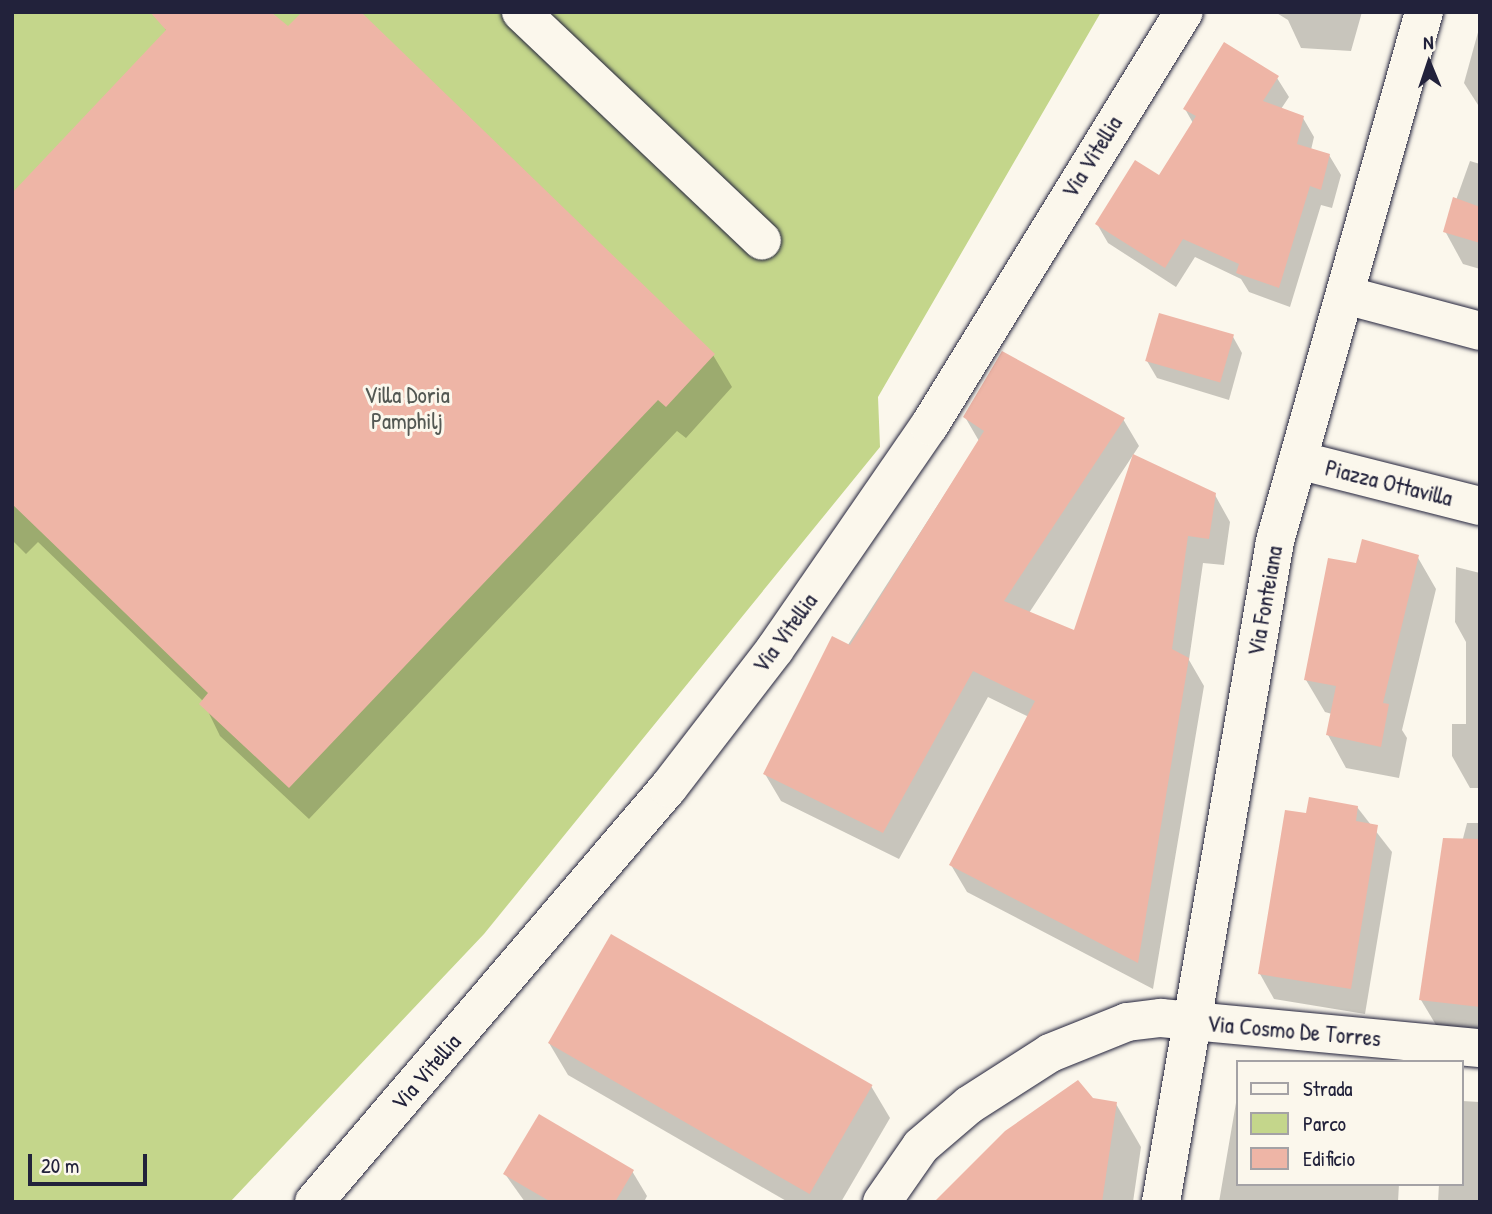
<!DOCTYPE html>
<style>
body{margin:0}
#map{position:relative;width:1492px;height:1214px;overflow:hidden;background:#fbf7ec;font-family:"Patrick Hand",sans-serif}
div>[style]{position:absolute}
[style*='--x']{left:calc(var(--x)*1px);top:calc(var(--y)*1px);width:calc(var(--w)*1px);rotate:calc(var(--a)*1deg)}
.green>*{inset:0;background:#c4d68b}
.shadow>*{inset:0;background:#0003}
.building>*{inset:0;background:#eeb5a6;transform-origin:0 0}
.roads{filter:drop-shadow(0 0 2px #22223b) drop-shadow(0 0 2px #22223b)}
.minor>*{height:38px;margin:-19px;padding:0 19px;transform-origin:19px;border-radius:19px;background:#fbf7ec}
span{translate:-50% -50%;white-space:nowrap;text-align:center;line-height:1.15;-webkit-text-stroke:6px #fbf7ec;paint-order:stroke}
.street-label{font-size:23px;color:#22223b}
.park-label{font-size:23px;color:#535853}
.frame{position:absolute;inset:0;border:14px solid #22223b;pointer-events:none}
.legend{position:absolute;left:1236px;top:1060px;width:228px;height:126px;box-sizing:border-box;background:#fbf7ec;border:2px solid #a4a2a5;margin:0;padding:9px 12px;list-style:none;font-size:21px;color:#22223b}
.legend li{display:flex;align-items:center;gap:14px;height:35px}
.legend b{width:35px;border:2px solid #a4a2a5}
.north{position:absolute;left:1394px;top:28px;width:70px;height:70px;-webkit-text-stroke:5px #fbf7ec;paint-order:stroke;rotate:358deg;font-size:19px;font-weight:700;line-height:28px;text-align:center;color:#22223b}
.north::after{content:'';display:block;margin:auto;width:24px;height:32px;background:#22223b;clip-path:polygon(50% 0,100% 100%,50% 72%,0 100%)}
.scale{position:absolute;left:28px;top:1154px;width:119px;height:32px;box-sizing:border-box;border:4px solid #22223b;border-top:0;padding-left:9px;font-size:21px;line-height:24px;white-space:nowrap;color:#22223b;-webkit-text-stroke:5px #fbf7ec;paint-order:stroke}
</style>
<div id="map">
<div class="green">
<div style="clip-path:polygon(12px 12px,1101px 12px,878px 397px,880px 447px,484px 934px,230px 1202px,12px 1202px)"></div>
</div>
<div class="shadow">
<div style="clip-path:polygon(1275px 12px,1362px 12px,1351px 51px,1301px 48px,1288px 20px)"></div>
<div style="clip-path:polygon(162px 23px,713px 355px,732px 387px,686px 438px,677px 431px,309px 819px,220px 736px,203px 701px,38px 542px,26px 554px,12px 540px,12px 196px,167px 32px)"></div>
<div style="clip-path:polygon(1480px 25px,1480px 108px,1464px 83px)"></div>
<div style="clip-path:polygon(1277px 78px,1289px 97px,1281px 109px,1303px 118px,1314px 137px,1311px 150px,1329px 155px,1341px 175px,1332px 208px,1321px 205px,1290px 307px,1249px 292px,1241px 279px,1195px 257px,1176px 287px,1108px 243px,1097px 224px,1159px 177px,1193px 123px,1185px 109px)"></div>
<div style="clip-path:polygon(1470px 161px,1480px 164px,1480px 269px,1463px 264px,1445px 231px)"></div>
<div style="clip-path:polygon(1232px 335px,1242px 353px,1229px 400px,1157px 378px,1147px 361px)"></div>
<div style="clip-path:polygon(965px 417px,1123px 419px,1139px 446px,1029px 613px,1075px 633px,1215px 495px,1230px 522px,1224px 565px,1203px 563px,1189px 660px,1204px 686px,1153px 989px,967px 892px,951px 865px,1029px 717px,988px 697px,899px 859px,781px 801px,765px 774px,979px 441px)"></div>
<div style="clip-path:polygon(1417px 556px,1436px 589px,1402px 730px,1407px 738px,1399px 778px,1346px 768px,1328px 735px,1332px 714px,1325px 712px,1306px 680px,1357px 565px)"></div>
<div style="clip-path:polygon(1456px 567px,1480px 573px,1480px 788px,1470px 788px,1452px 756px,1452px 724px,1466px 724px,1466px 642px,1455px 622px)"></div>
<div style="clip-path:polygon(1357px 807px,1392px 852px,1365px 1014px,1274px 999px,1260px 974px,1308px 815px)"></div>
<div style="clip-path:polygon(1467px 823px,1480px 823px,1480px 1030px,1436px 1025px,1421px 1000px)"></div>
<div style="clip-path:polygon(549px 1043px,871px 1086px,890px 1118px,841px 1202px,788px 1202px,568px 1075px)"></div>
<div style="clip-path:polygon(1238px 1091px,1238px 1184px,1399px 1184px,1398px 1202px,1219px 1202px)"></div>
<div style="clip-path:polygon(1092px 1100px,1116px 1104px,1141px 1147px,1133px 1202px,942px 1202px)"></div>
<div style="clip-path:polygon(1462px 1101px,1480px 1102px,1480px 1202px,1438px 1202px,1439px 1184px,1462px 1184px)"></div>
<div style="clip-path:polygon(632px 1171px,647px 1196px,644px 1202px,525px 1202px,505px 1174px)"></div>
</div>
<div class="building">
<div style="clip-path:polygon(150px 12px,271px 12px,288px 26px,302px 12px,361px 12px,715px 354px,666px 407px,658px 400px,289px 788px,199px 704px,208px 693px,12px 504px,12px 193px,166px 30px)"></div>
<div style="clip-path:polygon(1224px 42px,1279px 76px,1263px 101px,1304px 116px,1297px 144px,1330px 154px,1321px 190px,1310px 186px,1279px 288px,1236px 273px,1239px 264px,1183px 239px,1165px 268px,1095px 224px,1135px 160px,1159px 175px,1196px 116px,1183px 109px)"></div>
<div style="clip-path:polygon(1453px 197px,1480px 207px,1480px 243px,1443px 232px)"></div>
<div style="left:1159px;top:313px;width:78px;height:50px;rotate:16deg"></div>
<div style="clip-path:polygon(1002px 351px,1125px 418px,1004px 601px,1074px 630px,1133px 454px,1216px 493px,1209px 539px,1188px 536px,1172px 649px,1189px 658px,1138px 963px,949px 865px,1035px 701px,973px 671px,883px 833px,763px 774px,832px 636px,850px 645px,984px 431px,963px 417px)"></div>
<div style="clip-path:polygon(1362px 539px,1419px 555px,1383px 703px,1389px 704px,1381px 747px,1326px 735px,1336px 686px,1304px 680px,1328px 558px,1356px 563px)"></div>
<div style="clip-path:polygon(1309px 797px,1358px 806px,1356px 821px,1378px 825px,1351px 989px,1258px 974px,1285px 810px,1306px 813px)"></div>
<div style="clip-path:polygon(1443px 838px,1480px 839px,1480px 1007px,1419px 1000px)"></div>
<div style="left:611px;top:934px;width:302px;height:126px;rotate:30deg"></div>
<div style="clip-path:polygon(1078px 1080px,1093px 1098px,1117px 1102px,1102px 1202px,934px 1202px,1005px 1131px)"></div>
<div style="clip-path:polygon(539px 1114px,634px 1170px,615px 1202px,551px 1202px,503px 1174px)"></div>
</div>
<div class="roads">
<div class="minor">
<div style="--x:521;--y:12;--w:332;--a:43.5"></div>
<div style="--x:1345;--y:295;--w:140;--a:14.9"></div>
<div style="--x:1298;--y:460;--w:188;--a:14.2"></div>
<div style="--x:314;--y:1202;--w:545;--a:-49.47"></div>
<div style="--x:668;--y:788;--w:175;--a:-52.4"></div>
<div style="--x:775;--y:649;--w:271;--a:-55.4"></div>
<div style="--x:929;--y:426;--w:486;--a:-58.4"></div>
<div style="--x:882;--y:1202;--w:68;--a:-55.1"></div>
<div style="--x:921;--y:1146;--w:63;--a:-40.5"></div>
<div style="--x:969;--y:1105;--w:96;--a:-32.7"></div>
<div style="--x:1050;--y:1053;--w:83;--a:-21.9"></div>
<div style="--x:1127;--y:1022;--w:34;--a:-7"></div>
<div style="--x:1161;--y:1018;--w:320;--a:5.4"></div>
<div style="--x:1161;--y:1202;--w:671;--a:-80.21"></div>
<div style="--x:1275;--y:541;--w:550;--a:-74.27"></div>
</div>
</div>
<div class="street-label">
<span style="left:1092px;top:157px;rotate:-58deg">Via Vitellia</span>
<span style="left:1389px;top:483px;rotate:14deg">Piazza Ottavilla</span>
<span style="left:1265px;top:601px;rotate:-80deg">Via Fonteiana</span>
<span style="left:785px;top:633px;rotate:-54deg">Via Vitellia</span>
<span style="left:1294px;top:1031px;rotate:5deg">Via Cosmo De Torres</span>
<span style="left:426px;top:1072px;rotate:-49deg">Via Vitellia</span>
</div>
<div class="park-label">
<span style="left:407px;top:408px">Villa Doria<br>Pamphilj</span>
</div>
<div class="frame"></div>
<ul class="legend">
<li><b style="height:9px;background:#fbf7ec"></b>Strada</li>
<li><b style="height:19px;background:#c4d68b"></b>Parco</li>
<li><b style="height:19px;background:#eeb5a6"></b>Edificio</li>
</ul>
<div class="north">N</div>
<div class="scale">20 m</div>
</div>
